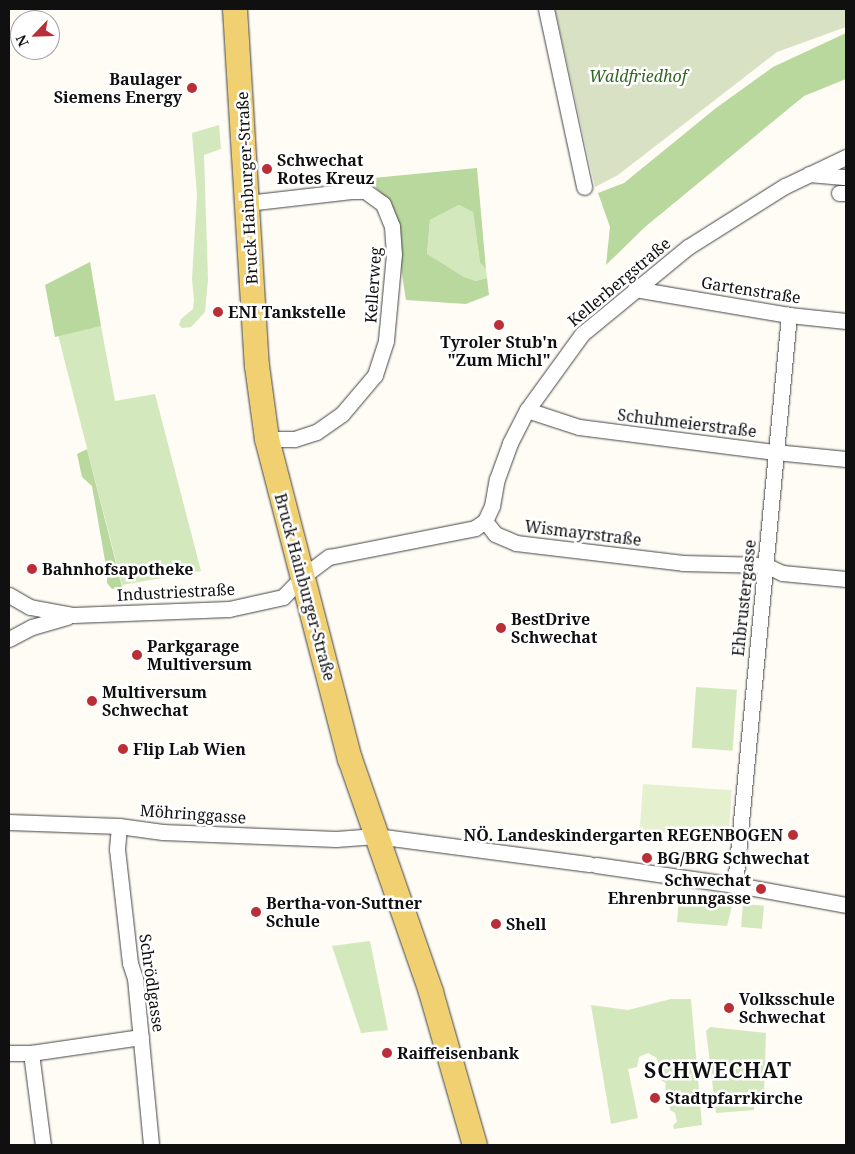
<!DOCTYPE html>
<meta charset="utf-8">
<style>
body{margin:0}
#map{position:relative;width:855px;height:1154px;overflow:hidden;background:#fefcf4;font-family:"Noto Serif",serif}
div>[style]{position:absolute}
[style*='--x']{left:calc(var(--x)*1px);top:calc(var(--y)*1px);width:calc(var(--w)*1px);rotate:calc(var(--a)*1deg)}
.green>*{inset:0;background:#d4e8be;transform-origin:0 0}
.forest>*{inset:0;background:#b9d89e}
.cemetery>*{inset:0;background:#d8e1c4}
.pitch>*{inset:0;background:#e5f0cf;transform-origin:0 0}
.roads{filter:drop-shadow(0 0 1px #434343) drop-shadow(0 0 1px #434343)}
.street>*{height:15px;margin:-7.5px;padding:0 7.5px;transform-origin:7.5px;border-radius:7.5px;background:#fff}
.primary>*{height:24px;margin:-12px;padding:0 12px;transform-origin:12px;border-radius:12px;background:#f1d071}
.dots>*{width:14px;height:14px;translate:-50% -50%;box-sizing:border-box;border:2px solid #fff;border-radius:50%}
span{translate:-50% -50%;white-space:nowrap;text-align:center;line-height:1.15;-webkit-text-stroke:5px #fff;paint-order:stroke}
.park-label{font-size:16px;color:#316622;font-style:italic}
.poi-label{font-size:16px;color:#101010;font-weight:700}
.right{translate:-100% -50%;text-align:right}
.left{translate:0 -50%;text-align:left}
.street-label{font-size:16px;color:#101010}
.district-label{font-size:21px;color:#101010;font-weight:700;letter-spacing:1px}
.frame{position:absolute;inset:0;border:10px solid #101010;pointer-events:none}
.north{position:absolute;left:10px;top:10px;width:50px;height:50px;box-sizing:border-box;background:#fff;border:1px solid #9f9f9f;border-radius:50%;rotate:246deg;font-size:14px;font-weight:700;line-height:20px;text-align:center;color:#101010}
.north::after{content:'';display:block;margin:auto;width:18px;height:22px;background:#ba2e37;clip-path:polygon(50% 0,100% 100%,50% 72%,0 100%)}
</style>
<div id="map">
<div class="green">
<div style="clip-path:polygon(219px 125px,221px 149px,204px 155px,208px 280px,205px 312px,191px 327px,182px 328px,179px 325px,181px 319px,193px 309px,194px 300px,192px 279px,197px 195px,192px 133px)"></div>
<div style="clip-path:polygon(459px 205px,473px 212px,480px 263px,486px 269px,487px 278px,476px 281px,464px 277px,427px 255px,430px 220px)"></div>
<div style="clip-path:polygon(101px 326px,115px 401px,155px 394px,201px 571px,122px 585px,58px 335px)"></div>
<div style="left:696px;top:687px;width:41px;height:61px;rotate:4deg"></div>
<div style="clip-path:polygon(679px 895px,733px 902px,727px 926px,677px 922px)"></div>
<div style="left:743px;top:904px;width:21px;height:23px;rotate:5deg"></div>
<div style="clip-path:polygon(370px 941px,388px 1030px,361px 1033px,332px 946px)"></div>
<div style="clip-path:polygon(671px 999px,691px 999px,702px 1125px,674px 1129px,673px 1125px,677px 1122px,675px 1113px,670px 1110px,669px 1096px,667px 1096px,665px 1087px,666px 1083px,662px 1081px,657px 1058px,648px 1053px,639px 1057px,637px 1067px,628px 1069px,638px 1118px,611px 1124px,591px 1005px,628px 1010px)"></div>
<div style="clip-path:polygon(710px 1027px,766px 1033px,764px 1093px,754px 1093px,754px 1110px,716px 1113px,706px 1031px)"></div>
</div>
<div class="forest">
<div style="clip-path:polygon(846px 33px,846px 79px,804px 96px,645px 227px,606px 265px,610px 227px,598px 193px,624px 183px,716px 108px,773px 67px)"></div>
<div style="clip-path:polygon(477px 168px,486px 269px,480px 263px,473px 212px,459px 205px,430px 220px,427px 254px,464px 277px,476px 281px,487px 278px,489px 295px,466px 304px,406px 300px,391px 203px,375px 187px,342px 181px)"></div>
<div style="clip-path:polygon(90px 262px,101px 326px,55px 337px,45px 285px)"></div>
<div style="clip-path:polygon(87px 449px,122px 587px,112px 589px,107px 583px,107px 572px,92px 486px,82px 477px,77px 454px)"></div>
</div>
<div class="cemetery">
<div style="clip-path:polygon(555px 9px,846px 9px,846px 27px,777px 52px,618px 175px,595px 187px)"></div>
</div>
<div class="pitch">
<div style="left:643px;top:784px;width:89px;height:47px;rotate:4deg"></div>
</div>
<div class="roads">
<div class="street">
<div style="--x:546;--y:9;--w:182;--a:77.9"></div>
<div style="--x:809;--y:174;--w:37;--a:5"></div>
<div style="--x:839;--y:193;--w:7;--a:0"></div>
<div style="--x:247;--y:203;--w:105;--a:-6.6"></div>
<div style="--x:351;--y:191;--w:14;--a:0"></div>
<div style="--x:365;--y:191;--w:22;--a:36"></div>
<div style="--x:383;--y:204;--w:24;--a:68"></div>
<div style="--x:392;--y:226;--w:28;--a:86"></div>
<div style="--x:394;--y:254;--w:87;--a:95.3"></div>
<div style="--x:386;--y:341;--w:36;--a:108"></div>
<div style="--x:375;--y:375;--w:51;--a:130.2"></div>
<div style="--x:342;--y:414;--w:32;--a:145"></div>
<div style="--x:316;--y:432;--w:23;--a:162"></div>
<div style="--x:294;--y:439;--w:27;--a:180"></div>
<div style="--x:635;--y:289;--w:156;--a:9.6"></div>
<div style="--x:789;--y:315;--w:57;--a:6"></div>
<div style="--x:527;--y:410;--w:55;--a:18.1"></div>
<div style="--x:579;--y:427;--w:198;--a:7.3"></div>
<div style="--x:775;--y:452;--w:71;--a:5.6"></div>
<div style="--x:485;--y:521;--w:17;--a:-65"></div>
<div style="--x:492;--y:506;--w:27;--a:-80"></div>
<div style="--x:497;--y:479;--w:38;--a:-70"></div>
<div style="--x:510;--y:443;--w:37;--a:-63"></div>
<div style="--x:527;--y:410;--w:94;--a:-54.1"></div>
<div style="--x:582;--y:334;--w:137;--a:-39.4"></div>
<div style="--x:688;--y:247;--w:115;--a:-32.2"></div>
<div style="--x:785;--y:186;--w:68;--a:-25.4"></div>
<div style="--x:485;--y:521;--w:16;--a:52"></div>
<div style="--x:495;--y:534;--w:23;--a:23"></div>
<div style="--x:516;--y:543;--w:168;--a:6.8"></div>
<div style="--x:683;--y:563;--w:82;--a:1.4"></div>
<div style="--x:765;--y:565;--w:19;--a:25"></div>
<div style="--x:782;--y:573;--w:64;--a:5.4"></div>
<div style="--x:9;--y:595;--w:24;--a:30"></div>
<div style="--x:30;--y:607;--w:44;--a:10.5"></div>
<div style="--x:73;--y:615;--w:156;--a:-2.2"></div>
<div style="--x:229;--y:609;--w:55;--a:-12.5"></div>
<div style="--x:283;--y:597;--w:28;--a:-46"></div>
<div style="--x:302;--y:577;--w:34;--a:-37"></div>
<div style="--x:329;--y:557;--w:149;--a:-11.2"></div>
<div style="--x:475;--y:528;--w:12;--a:-35"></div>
<div style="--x:9;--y:639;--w:26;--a:-28"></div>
<div style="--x:32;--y:627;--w:36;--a:-16"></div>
<div style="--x:9;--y:822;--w:110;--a:2.1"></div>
<div style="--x:119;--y:826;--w:44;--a:7.8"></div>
<div style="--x:163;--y:832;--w:49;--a:2.3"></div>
<div style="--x:212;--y:834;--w:124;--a:2.3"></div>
<div style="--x:336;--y:839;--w:40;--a:-4.3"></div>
<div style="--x:376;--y:836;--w:215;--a:7.5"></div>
<div style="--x:119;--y:826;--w:23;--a:95"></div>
<div style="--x:117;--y:849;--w:115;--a:83.5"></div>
<div style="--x:130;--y:963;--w:16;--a:72"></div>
<div style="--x:135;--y:978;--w:168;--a:84.5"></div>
<div style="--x:596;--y:865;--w:154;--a:8.2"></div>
<div style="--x:748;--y:887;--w:100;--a:10.4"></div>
<div style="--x:735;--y:885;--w:573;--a:-84.59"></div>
<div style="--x:9;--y:1053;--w:22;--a:0"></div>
<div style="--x:31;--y:1053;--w:111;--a:-8.3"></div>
<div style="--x:31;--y:1053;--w:93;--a:82.6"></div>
</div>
<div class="primary">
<div style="--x:235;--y:9;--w:358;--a:86.5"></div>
<div style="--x:257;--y:366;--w:74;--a:82.2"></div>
<div style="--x:267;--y:439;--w:331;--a:75.5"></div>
<div style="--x:350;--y:759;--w:247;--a:70.8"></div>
<div style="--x:431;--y:992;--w:159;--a:74"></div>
</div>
</div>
<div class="dots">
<div style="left:192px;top:88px;background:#ba2e37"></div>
<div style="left:267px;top:169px;background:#ba2e37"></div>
<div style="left:218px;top:312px;background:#ba2e37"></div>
<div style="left:499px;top:325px;background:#ba2e37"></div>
<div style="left:32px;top:569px;background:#ba2e37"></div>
<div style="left:501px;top:628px;background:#ba2e37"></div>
<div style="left:137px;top:655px;background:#ba2e37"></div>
<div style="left:92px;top:701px;background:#ba2e37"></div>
<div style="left:123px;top:749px;background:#ba2e37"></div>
<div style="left:793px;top:835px;background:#ba2e37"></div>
<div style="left:647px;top:858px;background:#ba2e37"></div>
<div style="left:761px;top:889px;background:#ba2e37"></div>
<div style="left:256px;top:912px;background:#ba2e37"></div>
<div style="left:496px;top:924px;background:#ba2e37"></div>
<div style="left:729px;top:1008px;background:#ba2e37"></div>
<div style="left:387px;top:1053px;background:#ba2e37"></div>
<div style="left:655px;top:1098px;background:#ba2e37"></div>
</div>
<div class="park-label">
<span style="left:638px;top:76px">Waldfriedhof</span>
</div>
<div class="poi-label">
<span class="right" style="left:182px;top:88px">Baulager<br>Siemens Energy</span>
<span class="left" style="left:277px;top:169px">Schwechat<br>Rotes Kreuz</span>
<span class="left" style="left:228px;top:312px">ENI Tankstelle</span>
<span style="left:499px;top:351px">Tyroler Stub'n<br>"Zum Michl"</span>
<span class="left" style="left:42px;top:569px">Bahnhofsapotheke</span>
<span class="left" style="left:511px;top:628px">BestDrive<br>Schwechat</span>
<span class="left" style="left:147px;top:655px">Parkgarage<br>Multiversum</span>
<span class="left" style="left:102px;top:701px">Multiversum<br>Schwechat</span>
<span class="left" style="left:133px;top:749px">Flip Lab Wien</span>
<span class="right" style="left:783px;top:835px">NÖ. Landeskindergarten REGENBOGEN</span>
<span class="left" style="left:657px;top:858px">BG/BRG Schwechat</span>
<span class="right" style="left:751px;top:889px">Schwechat<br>Ehrenbrunngasse</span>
<span class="left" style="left:266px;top:912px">Bertha-von-Suttner<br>Schule</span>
<span class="left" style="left:506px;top:924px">Shell</span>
<span class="left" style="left:739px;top:1008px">Volksschule<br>Schwechat</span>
<span class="left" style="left:397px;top:1053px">Raiffeisenbank</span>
<span class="left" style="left:665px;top:1098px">Stadtpfarrkirche</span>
</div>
<div class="street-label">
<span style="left:247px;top:188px;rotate:-93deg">Bruck Hainburger-Straße</span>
<span style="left:619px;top:282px;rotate:-40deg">Kellerbergstraße</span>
<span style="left:373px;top:285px;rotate:-86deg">Kellerweg</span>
<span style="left:751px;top:290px;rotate:9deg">Gartenstraße</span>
<span style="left:687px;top:423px;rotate:7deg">Schuhmeierstraße</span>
<span style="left:583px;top:533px;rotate:7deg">Wismayrstraße</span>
<span style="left:305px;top:587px;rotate:75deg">Bruck Hainburger-Straße</span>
<span style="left:176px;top:592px;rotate:-3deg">Industriestraße</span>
<span style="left:744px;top:598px;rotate:-84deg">Ehbrustergasse</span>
<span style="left:193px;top:814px;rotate:4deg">Möhringgasse</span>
<span style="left:152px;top:983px;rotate:82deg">Schrödlgasse</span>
</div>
<div class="district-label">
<span style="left:718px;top:1070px">SCHWECHAT</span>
</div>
<div class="frame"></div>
<div class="north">N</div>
</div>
